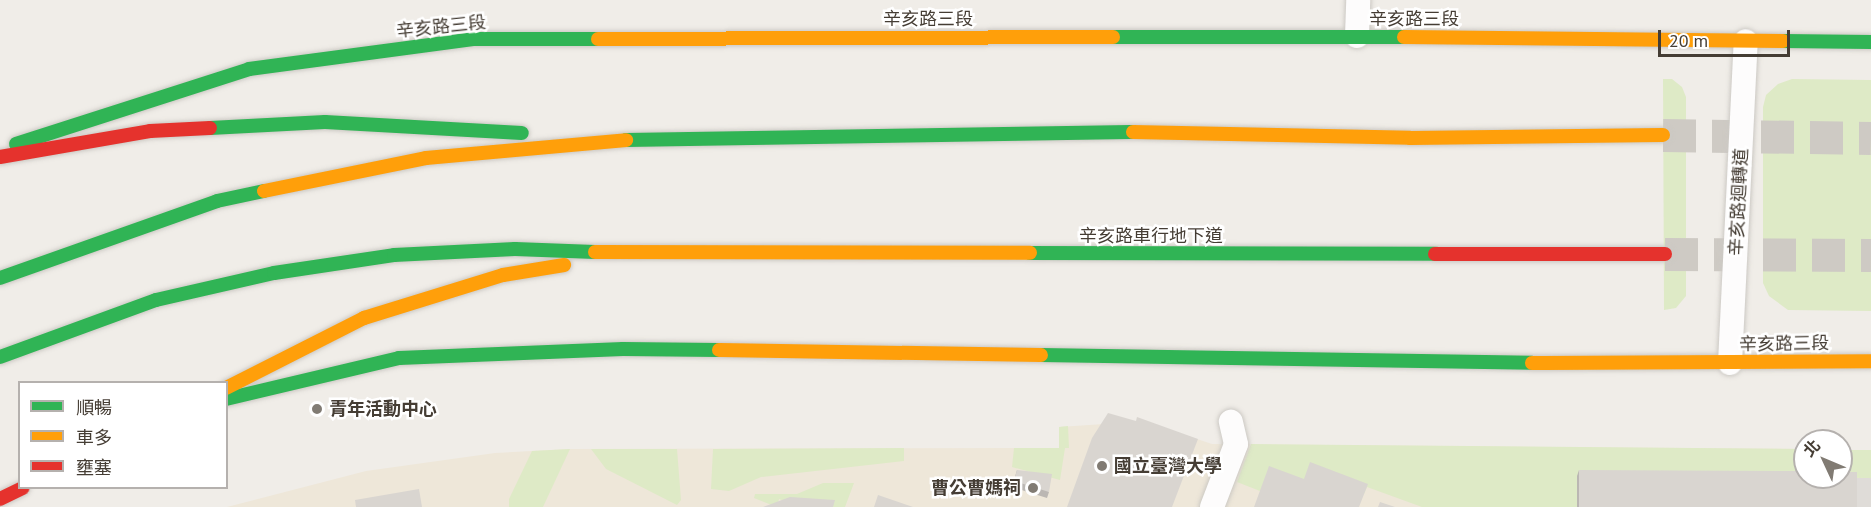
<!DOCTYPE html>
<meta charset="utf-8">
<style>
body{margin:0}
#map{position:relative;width:1871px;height:507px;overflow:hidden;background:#f0ede8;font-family:"PT Sans","Noto Sans TC",sans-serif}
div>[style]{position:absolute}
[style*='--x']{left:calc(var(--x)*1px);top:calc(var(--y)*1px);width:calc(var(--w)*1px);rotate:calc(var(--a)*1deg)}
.education>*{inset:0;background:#eee7d9}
.green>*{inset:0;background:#deeac6}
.parking>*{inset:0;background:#dfdcd8;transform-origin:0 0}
.primary-tunnel>*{height:33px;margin-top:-16.5px;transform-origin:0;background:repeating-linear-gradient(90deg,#cecac4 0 33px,transparent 0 49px)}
.roads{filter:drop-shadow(0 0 2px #ccc9c4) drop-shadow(0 0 2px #ccc9c4)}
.lane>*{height:24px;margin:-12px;padding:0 12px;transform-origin:12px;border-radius:12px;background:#fdfcfc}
.fast>*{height:14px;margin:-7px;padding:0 7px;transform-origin:7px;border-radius:7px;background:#30b455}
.slow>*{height:14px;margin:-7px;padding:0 7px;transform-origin:7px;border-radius:7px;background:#ff9f0a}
.jam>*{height:14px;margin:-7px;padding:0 7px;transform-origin:7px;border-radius:7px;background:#e5322d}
.wall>*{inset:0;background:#bbb7b3}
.building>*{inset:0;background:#d9d5d0}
.dots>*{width:16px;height:16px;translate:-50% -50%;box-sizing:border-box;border:3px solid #fff;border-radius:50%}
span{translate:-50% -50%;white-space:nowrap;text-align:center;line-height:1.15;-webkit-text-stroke:5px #fff;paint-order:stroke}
.street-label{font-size:18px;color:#453d34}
.poi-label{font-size:18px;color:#453d34;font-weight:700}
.left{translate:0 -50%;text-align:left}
.right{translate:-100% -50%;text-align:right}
.legend{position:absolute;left:18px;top:381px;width:210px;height:108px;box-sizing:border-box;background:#fff;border:2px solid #b5b1ae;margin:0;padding:8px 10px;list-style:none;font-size:18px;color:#453d34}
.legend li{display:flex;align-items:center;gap:12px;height:30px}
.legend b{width:30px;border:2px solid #b5b1ae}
.north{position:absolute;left:1793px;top:429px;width:60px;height:60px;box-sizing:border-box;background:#fff;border:2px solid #b5b1ae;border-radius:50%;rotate:314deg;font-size:16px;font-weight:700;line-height:24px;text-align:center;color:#453d34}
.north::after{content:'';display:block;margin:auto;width:21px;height:27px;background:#817b73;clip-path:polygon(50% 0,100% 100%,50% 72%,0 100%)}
.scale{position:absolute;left:1658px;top:30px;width:132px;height:27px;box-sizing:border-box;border:3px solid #453d34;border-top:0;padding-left:8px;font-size:18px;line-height:21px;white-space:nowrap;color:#453d34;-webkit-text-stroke:4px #fff;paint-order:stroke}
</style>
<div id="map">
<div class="education">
<div style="clip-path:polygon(1104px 424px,1155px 425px,1212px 444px,1805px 449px,1805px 477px,1841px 477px,1841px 450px,1871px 450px,1871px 507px,227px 507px,366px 471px,495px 453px,570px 449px,1059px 448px,1059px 427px)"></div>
</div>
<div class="green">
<div style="clip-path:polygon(1663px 79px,1672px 79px,1682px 87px,1686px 97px,1686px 296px,1676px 308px,1664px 310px)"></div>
<div style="clip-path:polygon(1792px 79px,1871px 80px,1871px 311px,1788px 310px,1769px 296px,1763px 283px,1763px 107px,1766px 95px,1778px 84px)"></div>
<div style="clip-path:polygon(1068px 426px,1069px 448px,1065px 448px,1060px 480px,1012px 467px,1014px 448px,1059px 448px,1059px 427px)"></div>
<div style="clip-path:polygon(1251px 444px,1805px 449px,1805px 477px,1841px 477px,1841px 450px,1871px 450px,1871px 478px,1578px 476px,1577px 507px,1422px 507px,1367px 487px,1364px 494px,1260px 491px,1237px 482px)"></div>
<div style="clip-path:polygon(904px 448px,904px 461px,761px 477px,729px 491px,711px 489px,713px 449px)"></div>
<div style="clip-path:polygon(570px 449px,543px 507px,509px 507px,509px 499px,532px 451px)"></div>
<div style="clip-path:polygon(591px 449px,677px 449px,681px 500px,677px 505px,606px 469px)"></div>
<div style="clip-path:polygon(823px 483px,854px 483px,845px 507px,801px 507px,779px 499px,777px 507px,754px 498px,755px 494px,797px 494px)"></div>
</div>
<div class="parking">
<div style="left:1855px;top:478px;width:16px;height:29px"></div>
</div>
<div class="primary-tunnel">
<div style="--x:1663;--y:135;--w:208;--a:0.8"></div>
<div style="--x:1665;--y:254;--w:206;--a:0.3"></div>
</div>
<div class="roads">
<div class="lane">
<div style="--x:1357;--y:36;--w:36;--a:-88"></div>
<div style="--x:1730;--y:363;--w:322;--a:-87.2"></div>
<div style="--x:1212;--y:507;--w:67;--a:-69.1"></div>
<div style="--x:1236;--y:444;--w:23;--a:-103"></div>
</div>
<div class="fast">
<div style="--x:1113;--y:37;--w:291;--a:0"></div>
<div style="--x:1783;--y:41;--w:88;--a:0.7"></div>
<div style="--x:210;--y:128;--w:115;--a:-3"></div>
<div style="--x:325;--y:122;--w:197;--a:3.2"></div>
<div style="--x:626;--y:140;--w:507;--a:-0.9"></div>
<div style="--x:16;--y:144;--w:245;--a:-17.8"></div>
<div style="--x:249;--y:69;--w:228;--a:-7.6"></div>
<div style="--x:475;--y:39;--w:123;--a:0"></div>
<div style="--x:1030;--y:253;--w:405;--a:0.1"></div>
<div style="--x:0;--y:278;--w:230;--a:-19.5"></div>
<div style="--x:217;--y:201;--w:48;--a:-12"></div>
<div style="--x:1041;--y:355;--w:491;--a:0.9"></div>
<div style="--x:0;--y:357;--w:166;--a:-20.1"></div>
<div style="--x:156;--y:300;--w:121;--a:-12.9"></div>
<div style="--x:274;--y:273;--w:121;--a:-8.5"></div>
<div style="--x:394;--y:255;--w:121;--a:-2.8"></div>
<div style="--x:515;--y:249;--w:80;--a:2.1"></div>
<div style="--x:226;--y:399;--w:178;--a:-13.3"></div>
<div style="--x:399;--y:358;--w:224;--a:-2.3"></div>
<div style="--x:623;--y:349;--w:96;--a:0.6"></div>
</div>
<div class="slow">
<div style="--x:1404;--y:37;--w:379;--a:0.6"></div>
<div style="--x:598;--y:39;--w:515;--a:-0.22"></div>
<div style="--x:1133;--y:132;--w:277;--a:1.2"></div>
<div style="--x:1410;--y:138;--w:253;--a:-0.7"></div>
<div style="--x:264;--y:191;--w:165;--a:-11.5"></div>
<div style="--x:426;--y:158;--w:201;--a:-5.1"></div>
<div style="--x:595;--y:252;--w:435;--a:0.1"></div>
<div style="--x:719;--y:350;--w:322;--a:0.9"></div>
<div style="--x:1532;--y:363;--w:339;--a:-0.3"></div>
<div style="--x:226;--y:388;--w:155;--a:-26.9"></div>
<div style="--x:364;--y:318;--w:145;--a:-17.2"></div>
<div style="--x:503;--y:275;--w:62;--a:-9.3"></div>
</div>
<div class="jam">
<div style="--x:0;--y:157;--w:152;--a:-9.8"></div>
<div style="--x:150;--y:131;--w:60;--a:-2.9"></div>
<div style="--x:1435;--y:254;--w:230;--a:0"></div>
<div style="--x:0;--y:499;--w:25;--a:-26"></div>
</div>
</div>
<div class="wall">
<div style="clip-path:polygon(1017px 470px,1049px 492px,1047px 498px,1012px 487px)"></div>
<div style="clip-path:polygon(1579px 470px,1857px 507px,1577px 507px,1577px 476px)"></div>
</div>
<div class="building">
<div style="clip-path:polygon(1108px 413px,1136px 421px,1137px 417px,1198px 439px,1172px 507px,1067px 507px,1092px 438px)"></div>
<div style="clip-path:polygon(1310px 462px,1368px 484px,1359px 507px,1254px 507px,1269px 466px,1304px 479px)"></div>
<div style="clip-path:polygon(1017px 470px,1052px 474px,1049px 492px,1014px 481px)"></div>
<div style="clip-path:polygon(1579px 470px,1805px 471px,1805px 477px,1841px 477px,1841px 472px,1857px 472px,1857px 507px,1579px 507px)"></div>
<div style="clip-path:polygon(419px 489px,422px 507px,356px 507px,355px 500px)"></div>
<div style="clip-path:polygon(878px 495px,913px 507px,874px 507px)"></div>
<div style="clip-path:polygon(790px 497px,835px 500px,833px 507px,763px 507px)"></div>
<div style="clip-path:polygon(1380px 502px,1395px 507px,1378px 507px)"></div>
</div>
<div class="dots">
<div style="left:317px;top:409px;background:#817b73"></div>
<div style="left:1102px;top:466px;background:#817b73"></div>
<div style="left:1033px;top:488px;background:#817b73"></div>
</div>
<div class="street-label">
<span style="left:928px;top:19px">辛亥路三段</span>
<span style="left:1414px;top:19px">辛亥路三段</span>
<span style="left:441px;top:27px;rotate:-6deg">辛亥路三段</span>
<span style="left:1739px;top:202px;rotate:-87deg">辛亥路迴轉道</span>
<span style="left:1151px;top:236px">辛亥路車行地下道</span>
<span style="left:1784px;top:344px;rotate:-1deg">辛亥路三段</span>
</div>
<div class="poi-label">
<span class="left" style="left:329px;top:409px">青年活動中心</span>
<span class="left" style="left:1114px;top:466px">國立臺灣大學</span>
<span class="right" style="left:1021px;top:488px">曹公曹媽祠</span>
</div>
<ul class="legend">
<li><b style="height:8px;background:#30b455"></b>順暢</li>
<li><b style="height:8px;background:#ff9f0a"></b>車多</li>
<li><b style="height:8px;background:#e5322d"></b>壅塞</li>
</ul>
<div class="north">北</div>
<div class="scale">20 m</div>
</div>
